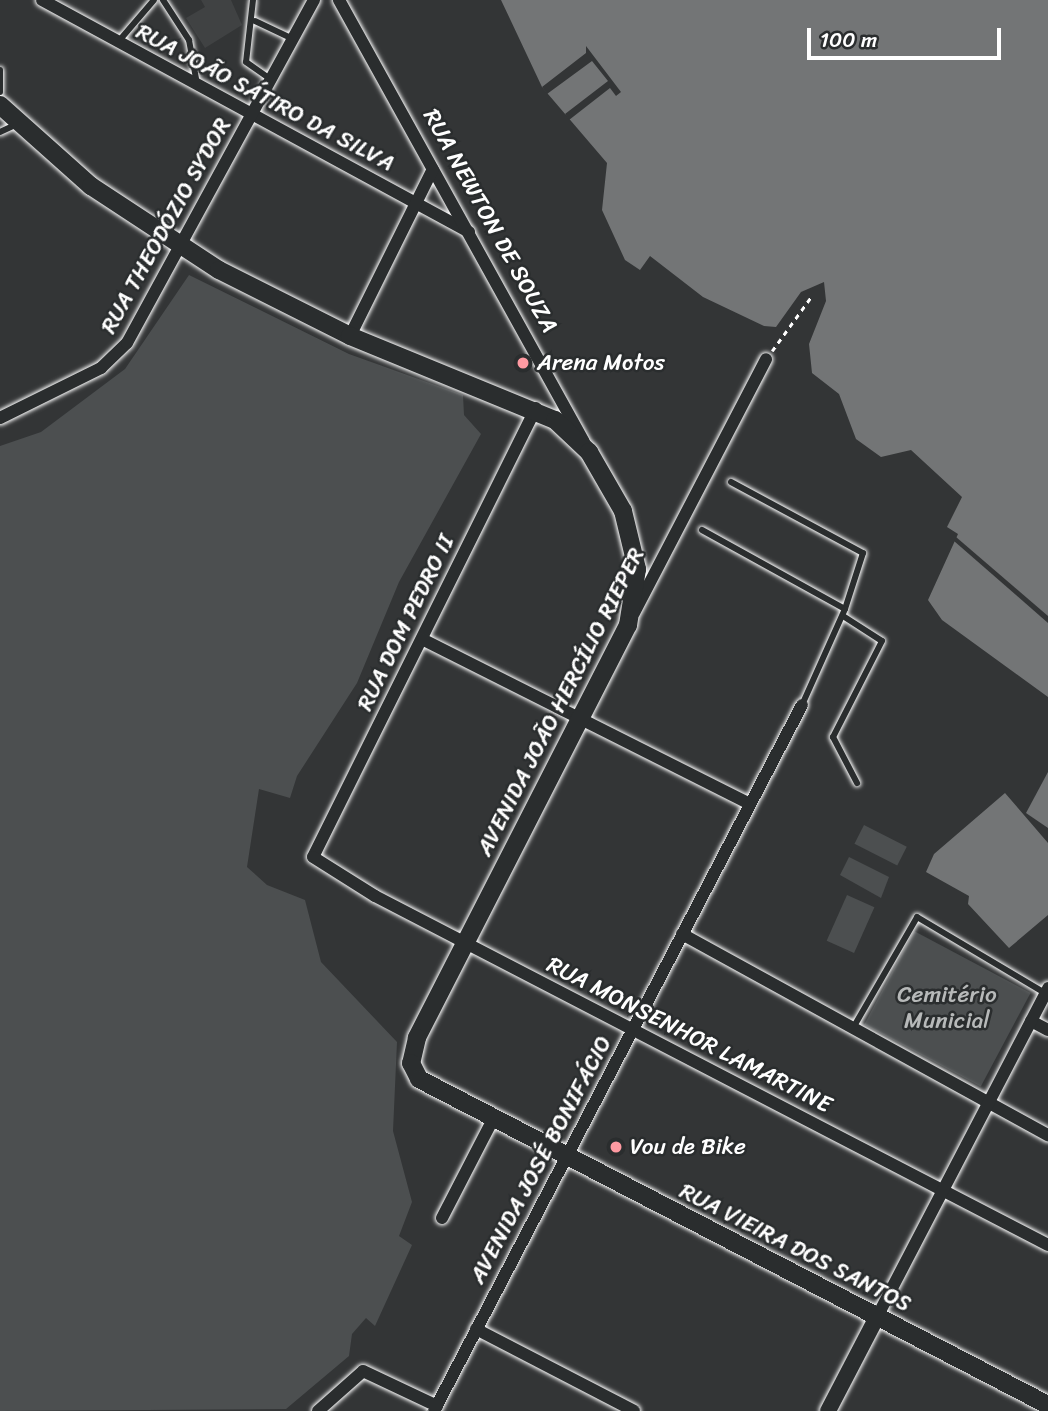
<!DOCTYPE html>
<meta charset="utf-8">
<style>
body{margin:0}
#map{position:relative;width:1048px;height:1411px;overflow:hidden;background:#333536;font-family:Sriracha,sans-serif}
div>[style]{position:absolute}
[style*='--x']{left:calc(var(--x)*1px);top:calc(var(--y)*1px);width:calc(var(--w)*1px);rotate:calc(var(--a)*1deg)}
.built>*{inset:0;background:#404243}
.green>*{inset:0;background:#4c4f50;transform-origin:0 0}
.water>*{inset:0;background:#737576}
.pier>*{inset:0;background:#333536}
.path>*{height:2.5px;margin-top:-1.25px;transform-origin:0;background:repeating-linear-gradient(90deg,#fff 0 5px,transparent 0 10px)}
.roads{filter:drop-shadow(0 0 2px #fff) drop-shadow(0 0 2px #fff)}
.service>*{height:6px;margin:-3px;padding:0 3px;transform-origin:3px;border-radius:3px;background:#2a2d2e}
.minor>*{height:12px;margin:-6px;padding:0 6px;transform-origin:6px;border-radius:6px;background:#2a2d2e}
.tertiary>*{height:16px;margin:-8px;padding:0 8px;transform-origin:8px;border-radius:8px;background:#2a2d2e}
.secondary>*{height:18px;margin:-9px;padding:0 9px;transform-origin:9px;border-radius:9px;background:#2a2d2e}
.dots>*{width:19px;height:19px;translate:-50% -50%;box-sizing:border-box;border:4px solid #2a2d2e;border-radius:50%}
span{translate:-50% -50%;white-space:nowrap;text-align:center;line-height:1.15;-webkit-text-stroke:5px #2a2d2e;paint-order:stroke}
.street-label{font-size:23px;color:#fff}
.poi-label{font-size:23px;color:#fff}
.left{translate:0 -50%;text-align:left}
.park-label{font-size:23px;color:#b7b9b9}
.scale{position:absolute;left:807px;top:28px;width:194px;height:32px;box-sizing:border-box;border:4px solid #fff;border-top:0;padding-left:9px;font-size:21px;line-height:24px;white-space:nowrap;color:#fff;-webkit-text-stroke:5px #2a2d2e;paint-order:stroke}
</style>
<div id="map">
<div class="built">
<div style="clip-path:polygon(201px 0,231px 0,242px 25px,205px 48px,186px 18px,205px 7px)"></div>
</div>
<div class="green">
<div style="clip-path:polygon(189px 275px,349px 354px,463px 395px,464px 415px,481px 434px,399px 582px,357px 683px,297px 776px,290px 798px,259px 789px,247px 867px,267px 885px,305px 900px,321px 962px,397px 1042px,393px 1131px,412px 1202px,399px 1236px,412px 1245px,375px 1326px,366px 1318px,352px 1334px,349px 1356px,286px 1409px,0 1411px,0 446px,41px 432px,125px 369px)"></div>
<div style="left:864px;top:825px;width:48px;height:21px;rotate:27deg"></div>
<div style="clip-path:polygon(849px 857px,889px 877px,881px 898px,840px 875px)"></div>
<div style="left:847px;top:895px;width:30px;height:50px;rotate:24deg"></div>
<div style="left:914px;top:931px;width:132px;height:106px;rotate:28deg"></div>
</div>
<div class="water">
<div style="clip-path:polygon(501px 0,1048px 0,1048px 697px,942px 620px,928px 600px,958px 534px,947px 527px,962px 497px,911px 450px,881px 457px,856px 439px,839px 394px,812px 373px,809px 344px,826px 301px,824px 282px,801px 292px,776px 327px,764px 326px,703px 297px,650px 256px,640px 270px,625px 260px,602px 210px,607px 163px,542px 87px)"></div>
<div style="clip-path:polygon(1048px 772px,1048px 828px,1026px 813px)"></div>
<div style="clip-path:polygon(1005px 793px,1048px 843px,1048px 915px,1009px 948px,968px 904px,969px 896px,926px 872px,934px 854px)"></div>
</div>
<div class="pier">
<div style="clip-path:polygon(586px 46px,621px 92px,616px 96px,610px 88px,569px 120px,565px 114px,608px 81px,592px 61px,547px 94px,542px 87px,586px 53px)"></div>
<div style="clip-path:polygon(956px 537px,1048px 616px,1048px 623px,954px 541px)"></div>
</div>
<div class="path">
<div style="--x:772;--y:351;--w:67;--a:-54.2"></div>
</div>
<div class="roads">
<div class="service">
<div style="--x:163;--y:0;--w:48;--a:57"></div>
<div style="--x:189;--y:40;--w:45;--a:79.7"></div>
<div style="--x:253;--y:0;--w:62;--a:96.4"></div>
<div style="--x:246;--y:62;--w:29;--a:35"></div>
<div style="--x:255;--y:21;--w:42;--a:25.3"></div>
<div style="--x:118;--y:42;--w:55;--a:-49.4"></div>
<div style="--x:0;--y:70;--w:22;--a:90"></div>
<div style="--x:0;--y:132;--w:19;--a:-25"></div>
<div style="--x:731;--y:482;--w:150;--a:28.3"></div>
<div style="--x:863;--y:553;--w:59;--a:107.8"></div>
<div style="--x:702;--y:530;--w:163;--a:28.9"></div>
<div style="--x:845;--y:609;--w:105;--a:114.1"></div>
<div style="--x:843;--y:616;--w:46;--a:32.7"></div>
<div style="--x:882;--y:641;--w:108;--a:117"></div>
<div style="--x:833;--y:737;--w:52;--a:62.4"></div>
<div style="--x:853;--y:1028;--w:128;--a:-60"></div>
<div style="--x:917;--y:917;--w:149;--a:30.7"></div>
</div>
<div class="minor">
<div style="--x:42;--y:0;--w:486;--a:28.5"></div>
<div style="--x:339;--y:0;--w:505;--a:61"></div>
<div style="--x:350;--y:336;--w:186;--a:-63.6"></div>
<div style="--x:536;--y:408;--w:501;--a:116.41"></div>
<div style="--x:313;--y:857;--w:73;--a:32.2"></div>
<div style="--x:375;--y:896;--w:758;--a:27.41"></div>
<div style="--x:0;--y:418;--w:113;--a:-26.3"></div>
<div style="--x:101;--y:368;--w:36;--a:-44"></div>
<div style="--x:127;--y:343;--w:391;--a:-61.4"></div>
<div style="--x:634;--y:613;--w:286;--a:-62.5"></div>
<div style="--x:422;--y:639;--w:367;--a:26.7"></div>
<div style="--x:682;--y:934;--w:418;--a:28.8"></div>
<div style="--x:1031;--y:1021;--w:19;--a:28"></div>
<div style="--x:442;--y:1218;--w:109;--a:-62.7"></div>
<div style="--x:877;--y:1317;--w:371;--a:-62.5"></div>
<div style="--x:476;--y:1329;--w:178;--a:27.4"></div>
<div style="--x:318;--y:1411;--w:60;--a:-41.6"></div>
<div style="--x:363;--y:1371;--w:82;--a:25.3"></div>
<div style="--x:434;--y:1411;--w:796;--a:-62.47"></div>
</div>
<div class="tertiary">
<div style="--x:828;--y:1411;--w:106;--a:-62.5"></div>
</div>
<div class="secondary">
<div style="--x:0;--y:105;--w:122;--a:41.7"></div>
<div style="--x:91;--y:186;--w:153;--a:33.3"></div>
<div style="--x:219;--y:270;--w:147;--a:26.7"></div>
<div style="--x:350;--y:336;--w:222;--a:22.3"></div>
<div style="--x:555;--y:420;--w:47;--a:43.3"></div>
<div style="--x:589;--y:452;--w:68;--a:60"></div>
<div style="--x:623;--y:511;--w:60;--a:76.4"></div>
<div style="--x:637;--y:569;--w:57;--a:99.1"></div>
<div style="--x:628;--y:625;--w:464;--a:117.1"></div>
<div style="--x:417;--y:1038;--w:26;--a:103"></div>
<div style="--x:411;--y:1063;--w:18;--a:63"></div>
<div style="--x:419;--y:1079;--w:708;--a:27.4"></div>
</div>
</div>
<div class="dots">
<div style="left:523px;top:363px;background:#ff9aa2"></div>
<div style="left:616px;top:1147px;background:#ff9aa2"></div>
</div>
<div class="street-label">
<span style="left:265px;top:98px;rotate:28deg">RUA JOÃO SÁTIRO DA SILVA</span>
<span style="left:490px;top:221px;rotate:61deg">RUA NEWTON DE SOUZA</span>
<span style="left:166px;top:226px;rotate:-61deg">RUA THEODÓZIO SYDOR</span>
<span style="left:406px;top:623px;rotate:-64deg">RUA DOM PEDRO II</span>
<span style="left:561px;top:702px;rotate:-63deg">AVENIDA JOÃO HERCÍLIO RIEPER</span>
<span style="left:689px;top:1035px;rotate:27deg">RUA MONSENHOR LAMARTINE</span>
<span style="left:541px;top:1160px;rotate:-62deg">AVENIDA JOSÉ BONIFÁCIO</span>
<span style="left:795px;top:1248px;rotate:27deg">RUA VIEIRA DOS SANTOS</span>
</div>
<div class="poi-label">
<span class="left" style="left:537px;top:363px">Arena Motos</span>
<span class="left" style="left:630px;top:1147px">Vou de Bike</span>
</div>
<div class="park-label">
<span style="left:947px;top:1008px">Cemitério<br>Municial</span>
</div>
<div class="scale">100 m</div>
</div>
